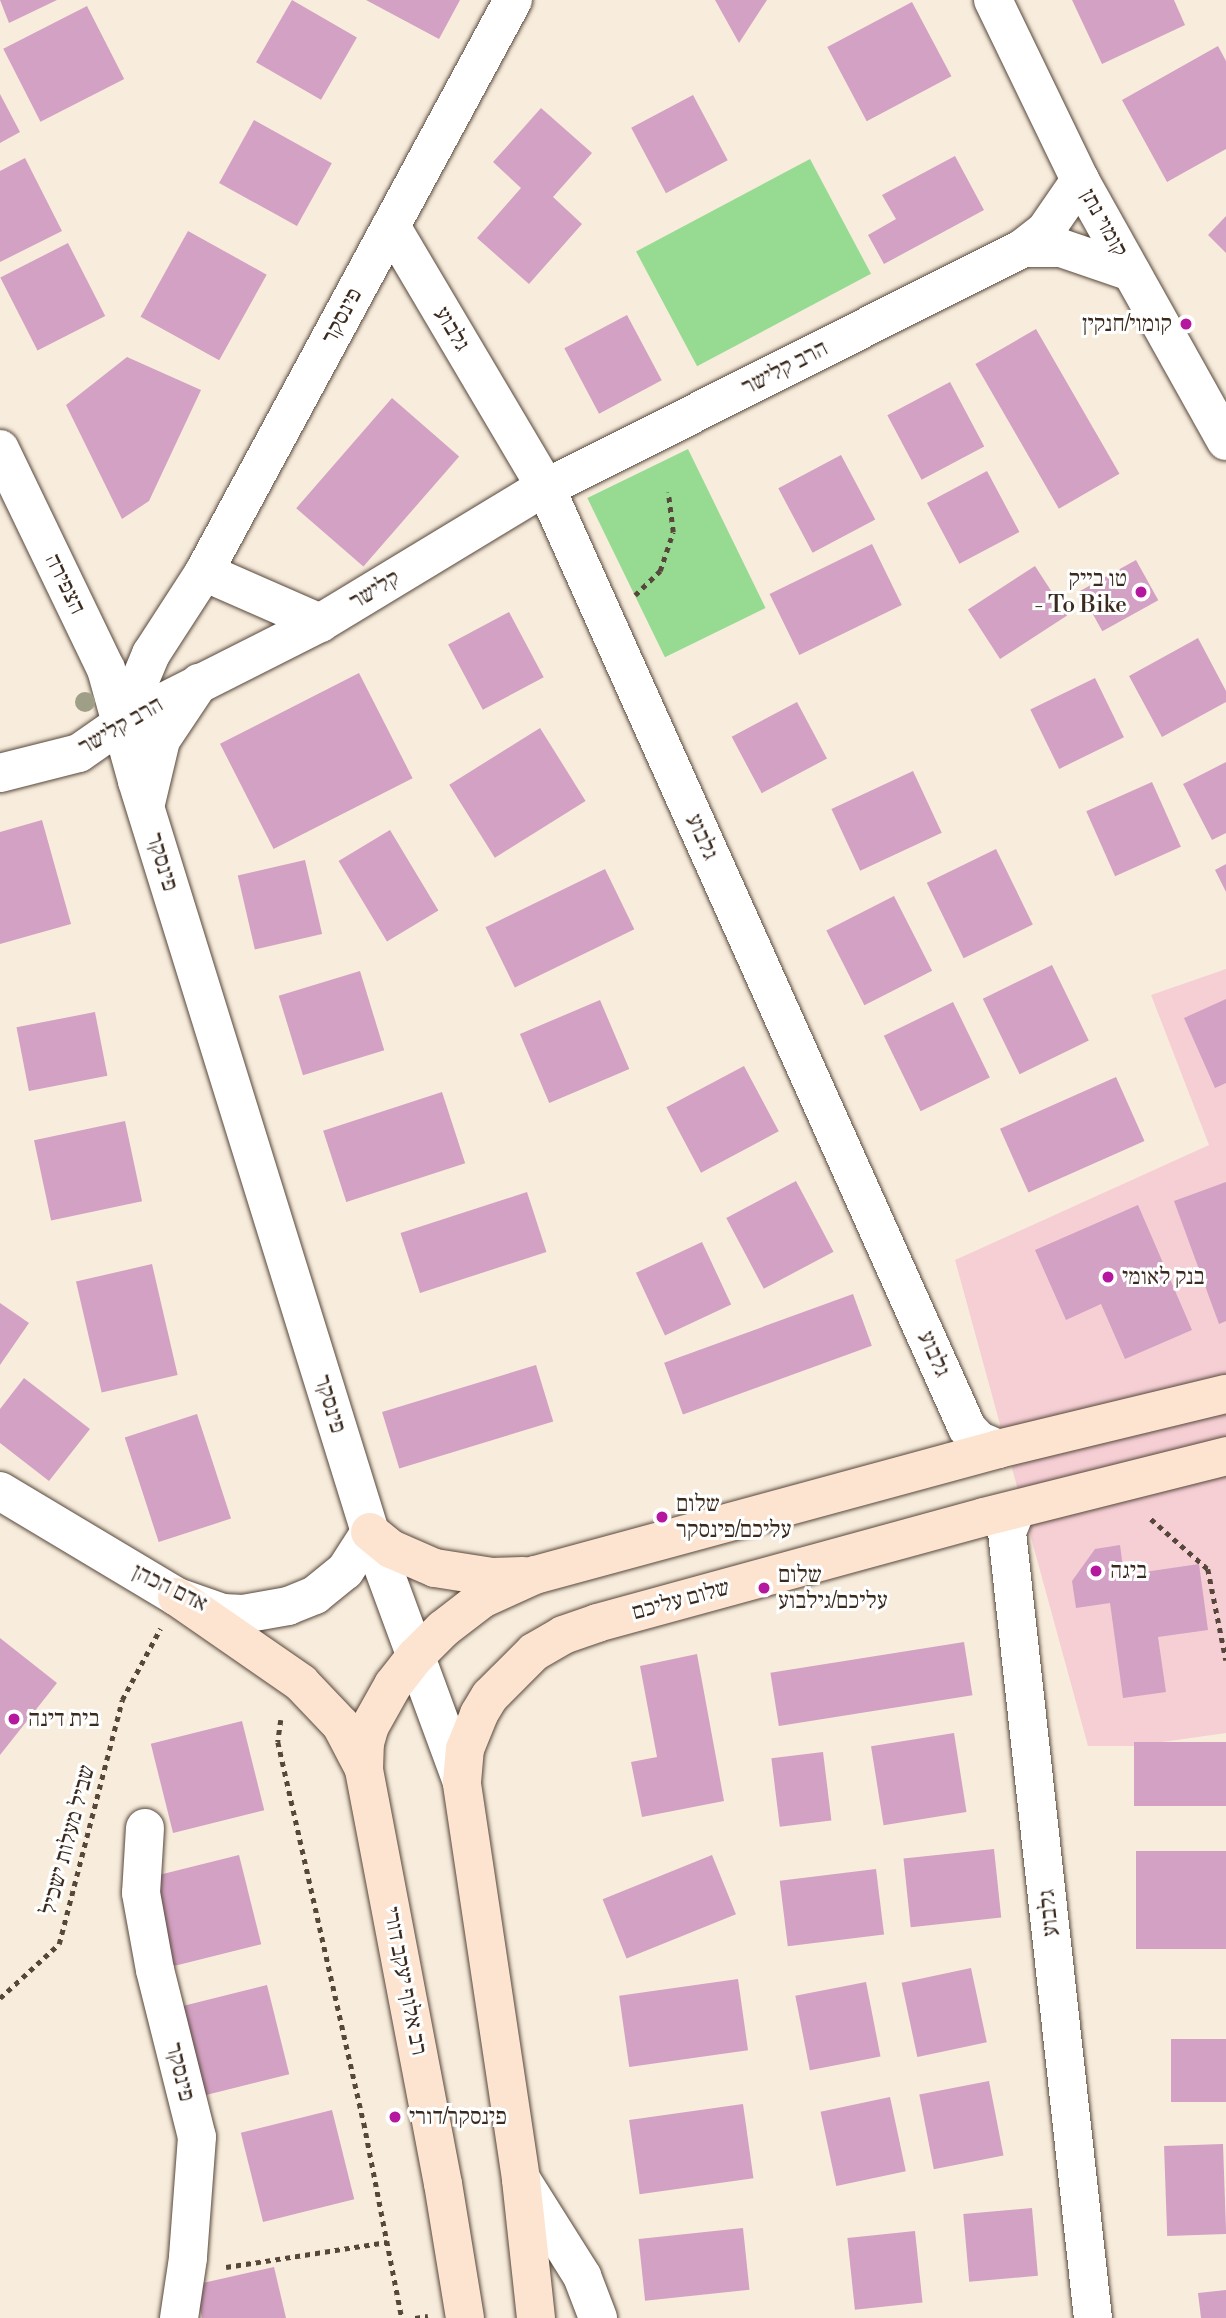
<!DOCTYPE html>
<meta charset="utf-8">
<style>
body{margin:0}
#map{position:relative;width:1226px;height:2318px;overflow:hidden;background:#f8eddd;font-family:"Libre Bodoni","Frank Ruhl Libre",serif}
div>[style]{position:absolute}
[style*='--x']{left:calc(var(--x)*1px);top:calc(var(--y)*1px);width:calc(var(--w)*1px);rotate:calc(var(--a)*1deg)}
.built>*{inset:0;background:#f6cfd5}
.green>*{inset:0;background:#97db93;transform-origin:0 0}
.building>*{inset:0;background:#d3a1c3;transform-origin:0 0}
.path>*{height:4.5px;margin-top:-2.25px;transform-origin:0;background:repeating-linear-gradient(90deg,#57473b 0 5px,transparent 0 10px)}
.roads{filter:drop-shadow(0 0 2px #57473b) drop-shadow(0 0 2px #57473b)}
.minor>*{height:38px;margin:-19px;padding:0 19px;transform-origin:19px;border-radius:19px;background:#fff}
.tertiary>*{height:38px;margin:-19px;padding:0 19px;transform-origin:19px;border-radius:19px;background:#fff}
.secondary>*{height:38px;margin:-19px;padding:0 19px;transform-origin:19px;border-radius:19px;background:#fde4d1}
.trees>*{width:20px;height:20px;margin:-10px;border-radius:50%;background:#9f9f87}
.dots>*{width:19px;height:19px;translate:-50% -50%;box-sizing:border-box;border:4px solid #fff;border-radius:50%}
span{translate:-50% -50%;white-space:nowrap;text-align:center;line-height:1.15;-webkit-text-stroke:6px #fff;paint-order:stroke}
.street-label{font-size:23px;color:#3b2a1e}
.poi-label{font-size:23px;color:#3b2a1e}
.right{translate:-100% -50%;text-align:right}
.left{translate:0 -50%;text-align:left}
</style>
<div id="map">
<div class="built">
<div style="clip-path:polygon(1226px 969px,1226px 1733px,1134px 1746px,1088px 1746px,955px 1260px,1209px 1145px,1151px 995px)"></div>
</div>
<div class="green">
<div style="left:810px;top:159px;width:130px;height:197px;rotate:62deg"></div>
<div style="left:688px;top:449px;width:177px;height:112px;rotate:64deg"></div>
</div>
<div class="building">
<div style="clip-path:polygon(0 0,57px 0,9px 23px)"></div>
<div style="left:292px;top:0;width:75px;height:72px;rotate:30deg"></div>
<div style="clip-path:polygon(366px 0,460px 0,439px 39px)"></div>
<div style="clip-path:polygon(715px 0,767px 0,739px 43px)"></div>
<div style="clip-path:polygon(1072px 0,1174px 0,1185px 25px,1102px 64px)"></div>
<div style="left:912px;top:2px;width:84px;height:96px;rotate:62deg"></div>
<div style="left:87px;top:6px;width:82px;height:94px;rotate:63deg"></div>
<div style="clip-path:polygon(1218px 46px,1226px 61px,1226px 149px,1167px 182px,1122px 100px)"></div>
<div style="clip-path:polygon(0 94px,20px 132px,0 143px)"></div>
<div style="left:693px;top:95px;width:74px;height:70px;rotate:62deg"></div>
<div style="clip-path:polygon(541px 108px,592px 153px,553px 197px,582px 224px,529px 284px,477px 238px,521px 188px,493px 162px)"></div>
<div style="left:254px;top:120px;width:89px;height:72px;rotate:29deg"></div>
<div style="clip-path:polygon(955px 156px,984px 210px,884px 264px,868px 235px,896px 219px,882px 195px)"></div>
<div style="clip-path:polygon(25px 158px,62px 231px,0 262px,0 171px)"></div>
<div style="clip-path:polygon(1226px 216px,1226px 253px,1208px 235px)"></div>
<div style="left:188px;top:231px;width:90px;height:98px;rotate:29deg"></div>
<div style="left:68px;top:243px;width:82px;height:76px;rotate:63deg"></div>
<div style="left:627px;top:315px;width:74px;height:71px;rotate:62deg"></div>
<div style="left:1036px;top:329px;width:167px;height:70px;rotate:60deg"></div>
<div style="clip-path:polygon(127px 357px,201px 390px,149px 501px,122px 519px,66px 405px)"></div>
<div style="left:950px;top:382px;width:73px;height:71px;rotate:62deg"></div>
<div style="left:392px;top:398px;width:89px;height:146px;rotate:41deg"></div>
<div style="left:841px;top:455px;width:73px;height:71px;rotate:62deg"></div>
<div style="left:987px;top:471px;width:69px;height:68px;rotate:62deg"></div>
<div style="left:872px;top:544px;width:68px;height:114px;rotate:64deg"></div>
<div style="left:1136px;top:560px;width:46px;height:64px;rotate:61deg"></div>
<div style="left:1035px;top:566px;width:59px;height:80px;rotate:57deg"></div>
<div style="left:509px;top:612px;width:74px;height:69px;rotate:62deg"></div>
<div style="clip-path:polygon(1198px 638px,1226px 691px,1226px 702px,1162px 737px,1129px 676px)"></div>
<div style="left:359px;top:673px;width:118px;height:156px;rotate:63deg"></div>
<div style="left:1095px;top:678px;width:66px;height:72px;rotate:64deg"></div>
<div style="left:797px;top:702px;width:64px;height:74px;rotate:62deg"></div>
<div style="left:540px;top:728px;width:86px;height:107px;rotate:58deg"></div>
<div style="clip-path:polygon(1226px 762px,1226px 833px,1212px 840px,1183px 784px)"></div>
<div style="left:913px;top:771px;width:68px;height:90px;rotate:65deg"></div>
<div style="left:1152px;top:782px;width:71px;height:72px;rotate:66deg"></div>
<div style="clip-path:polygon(42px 820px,71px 924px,0 944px,0 832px)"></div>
<div style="left:390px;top:830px;width:94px;height:60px;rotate:59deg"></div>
<div style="left:996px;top:849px;width:84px;height:77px;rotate:64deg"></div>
<div style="left:305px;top:860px;width:76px;height:69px;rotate:77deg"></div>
<div style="clip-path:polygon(1226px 864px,1226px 892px,1215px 870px)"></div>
<div style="left:605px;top:869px;width:67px;height:133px;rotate:64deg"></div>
<div style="left:894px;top:896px;width:84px;height:76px;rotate:63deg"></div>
<div style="left:1052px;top:965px;width:84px;height:77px;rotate:64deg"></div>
<div style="left:360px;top:971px;width:83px;height:85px;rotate:73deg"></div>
<div style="clip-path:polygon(1226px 999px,1226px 1083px,1215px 1088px,1184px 1018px)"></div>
<div style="left:600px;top:1000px;width:75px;height:87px;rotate:67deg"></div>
<div style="left:953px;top:1002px;width:84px;height:77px;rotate:64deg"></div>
<div style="left:95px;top:1012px;width:65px;height:80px;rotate:79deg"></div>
<div style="left:744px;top:1066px;width:74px;height:88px;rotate:62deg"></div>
<div style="left:1116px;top:1077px;width:70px;height:127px;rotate:66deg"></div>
<div style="left:442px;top:1092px;width:75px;height:125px;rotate:72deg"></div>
<div style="left:125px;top:1121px;width:82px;height:93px;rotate:78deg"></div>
<div style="left:796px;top:1181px;width:80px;height:79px;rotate:62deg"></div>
<div style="clip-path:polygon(1226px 1182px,1226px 1321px,1219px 1324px,1174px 1201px)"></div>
<div style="left:527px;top:1192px;width:63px;height:133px;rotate:72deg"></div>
<div style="clip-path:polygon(1138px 1205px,1192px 1330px,1125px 1359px,1101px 1304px,1066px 1320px,1035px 1250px)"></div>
<div style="left:702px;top:1242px;width:69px;height:73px;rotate:65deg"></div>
<div style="left:152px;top:1264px;width:114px;height:78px;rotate:77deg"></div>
<div style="left:853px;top:1294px;width:55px;height:201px;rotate:70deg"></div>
<div style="clip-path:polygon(0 1303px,29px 1323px,0 1365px)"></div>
<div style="left:536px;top:1365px;width:59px;height:161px;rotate:73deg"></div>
<div style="clip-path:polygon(24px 1378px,90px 1429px,49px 1481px,0 1443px,0 1409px)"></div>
<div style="left:197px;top:1414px;width:110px;height:76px;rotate:72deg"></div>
<div style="clip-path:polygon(1120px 1545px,1124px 1575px,1199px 1564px,1208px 1630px,1158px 1637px,1166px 1692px,1123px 1698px,1110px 1603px,1076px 1608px,1072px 1581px,1095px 1549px)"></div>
<div style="clip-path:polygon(0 1638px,57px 1683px,0 1755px)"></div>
<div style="left:964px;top:1642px;width:54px;height:196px;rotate:81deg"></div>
<div style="clip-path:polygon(697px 1654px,724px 1801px,642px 1817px,631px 1762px,657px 1757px,640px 1666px)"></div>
<div style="left:242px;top:1721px;width:92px;height:94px;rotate:76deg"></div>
<div style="left:954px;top:1733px;width:80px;height:84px;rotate:81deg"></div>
<div style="left:1226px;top:1742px;width:64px;height:92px;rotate:90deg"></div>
<div style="left:823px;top:1752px;width:69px;height:52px;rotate:83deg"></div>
<div style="left:994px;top:1849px;width:69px;height:91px;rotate:84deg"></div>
<div style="left:1226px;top:1851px;width:98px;height:90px;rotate:90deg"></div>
<div style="left:239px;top:1855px;width:92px;height:94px;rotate:76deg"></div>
<div style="left:712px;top:1855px;width:64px;height:118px;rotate:68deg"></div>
<div style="left:876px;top:1869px;width:66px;height:97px;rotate:83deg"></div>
<div style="left:971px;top:1968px;width:76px;height:71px;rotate:78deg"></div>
<div style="left:738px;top:1979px;width:72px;height:120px;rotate:82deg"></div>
<div style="left:866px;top:1982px;width:76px;height:72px;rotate:79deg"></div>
<div style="left:267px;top:1985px;width:92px;height:94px;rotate:76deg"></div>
<div style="left:1226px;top:2039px;width:63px;height:55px;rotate:90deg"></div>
<div style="left:989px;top:2081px;width:76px;height:71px;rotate:79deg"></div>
<div style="left:890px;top:2097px;width:76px;height:71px;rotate:78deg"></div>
<div style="left:743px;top:2104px;width:75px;height:115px;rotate:82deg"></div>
<div style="left:332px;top:2110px;width:92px;height:94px;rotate:76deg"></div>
<div style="left:1223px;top:2144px;width:90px;height:59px;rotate:88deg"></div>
<div style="left:1032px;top:2208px;width:68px;height:69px;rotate:85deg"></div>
<div style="left:743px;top:2228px;width:62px;height:105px;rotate:84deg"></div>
<div style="left:915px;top:2231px;width:72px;height:68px;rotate:84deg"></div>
<div style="clip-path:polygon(274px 2267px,286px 2318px,202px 2318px,194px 2285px)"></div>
<div style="clip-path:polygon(1226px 2290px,1226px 2318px,1201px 2318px,1198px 2293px)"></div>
</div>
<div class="path">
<div style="--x:635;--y:595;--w:35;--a:-44"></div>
<div style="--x:660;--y:571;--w:41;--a:-71.6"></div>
<div style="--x:673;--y:532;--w:40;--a:-97.1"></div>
<div style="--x:1151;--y:1519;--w:76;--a:41.3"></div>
<div style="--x:1208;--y:1569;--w:93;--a:78.8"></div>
<div style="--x:281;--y:1720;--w:22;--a:98"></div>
<div style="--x:278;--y:1742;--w:391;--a:77.3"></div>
<div style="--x:364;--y:2123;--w:199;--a:79"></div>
<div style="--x:0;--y:1998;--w:80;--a:-42.5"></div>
<div style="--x:59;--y:1944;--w:252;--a:-75.5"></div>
<div style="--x:122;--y:1700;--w:81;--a:-61.8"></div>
<div style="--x:226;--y:2267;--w:163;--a:-8.8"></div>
<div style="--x:415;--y:2318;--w:13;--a:-9"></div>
</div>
<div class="roads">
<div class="minor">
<div style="--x:391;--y:226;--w:304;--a:59.4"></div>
<div style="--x:546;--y:488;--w:1030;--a:65.87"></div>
<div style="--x:967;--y:1428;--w:16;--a:47"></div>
<div style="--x:978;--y:1440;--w:22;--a:24"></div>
<div style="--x:1023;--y:248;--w:38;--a:0"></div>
<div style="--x:1061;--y:248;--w:74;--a:18.9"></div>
<div style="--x:204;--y:572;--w:127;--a:23.7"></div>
<div style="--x:122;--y:723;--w:75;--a:-67.2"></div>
<div style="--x:151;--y:654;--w:98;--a:-57.1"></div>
<div style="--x:204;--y:572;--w:650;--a:-61.62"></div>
<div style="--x:0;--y:773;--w:81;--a:-14.2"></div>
<div style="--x:79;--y:753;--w:52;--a:-34.9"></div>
<div style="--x:122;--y:723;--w:222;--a:-26.8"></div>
<div style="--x:320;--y:623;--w:245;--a:-31.2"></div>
<div style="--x:530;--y:496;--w:552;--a:-26.7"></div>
<div style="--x:1023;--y:248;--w:28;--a:-38"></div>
<div style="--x:1045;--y:231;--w:62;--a:-55.5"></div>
<div style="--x:0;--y:1491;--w:206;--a:30.9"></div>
<div style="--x:177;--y:1597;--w:49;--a:19.2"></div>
<div style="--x:223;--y:1613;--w:20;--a:3"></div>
<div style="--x:243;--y:1614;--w:46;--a:-10.1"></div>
<div style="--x:288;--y:1606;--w:29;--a:-22"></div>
<div style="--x:315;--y:1595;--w:38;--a:-39"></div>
<div style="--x:345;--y:1571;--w:46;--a:-57.3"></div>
<div style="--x:1016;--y:1510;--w:24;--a:112"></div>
<div style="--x:1007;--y:1532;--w:791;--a:83.76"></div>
<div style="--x:145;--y:1828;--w:65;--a:93.5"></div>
<div style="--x:141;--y:1893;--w:78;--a:79.7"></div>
<div style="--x:155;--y:1970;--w:172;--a:75.9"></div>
<div style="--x:197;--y:2137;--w:121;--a:94.3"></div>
<div style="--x:188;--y:2258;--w:61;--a:98.5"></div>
<div style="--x:521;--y:2179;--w:115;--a:57.8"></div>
<div style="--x:582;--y:2276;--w:45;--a:69.1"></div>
</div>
<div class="tertiary">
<div style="--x:993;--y:0;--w:200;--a:64.2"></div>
<div style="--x:1080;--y:180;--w:299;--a:60.8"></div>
<div style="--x:0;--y:449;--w:244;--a:64.3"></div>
<div style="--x:106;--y:669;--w:116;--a:74.5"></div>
<div style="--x:137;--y:781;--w:786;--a:72.76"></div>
<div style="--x:370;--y:1532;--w:266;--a:69.8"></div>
<div style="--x:146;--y:803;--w:65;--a:-76.6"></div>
<div style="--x:161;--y:740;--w:69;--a:-56.3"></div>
</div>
<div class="secondary">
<div style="--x:370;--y:1532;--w:27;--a:39"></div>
<div style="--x:391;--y:1549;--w:48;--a:23.4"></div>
<div style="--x:435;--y:1568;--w:58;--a:9"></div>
<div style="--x:492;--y:1577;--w:31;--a:-2"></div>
<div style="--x:177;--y:1597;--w:151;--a:34.7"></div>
<div style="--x:301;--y:1683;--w:58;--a:46.4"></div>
<div style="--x:341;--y:1725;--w:50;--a:62.4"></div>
<div style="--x:465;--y:2318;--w:136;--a:-99.3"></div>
<div style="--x:443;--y:2184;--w:422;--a:-100.8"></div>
<div style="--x:364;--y:1769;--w:26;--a:-88"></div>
<div style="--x:365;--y:1743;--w:18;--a:-74"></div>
<div style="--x:370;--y:1726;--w:47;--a:-60.7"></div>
<div style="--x:393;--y:1685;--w:36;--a:-52"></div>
<div style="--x:415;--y:1657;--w:40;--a:-45"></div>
<div style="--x:443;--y:1629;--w:49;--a:-37.6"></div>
<div style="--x:482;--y:1599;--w:58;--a:-24.4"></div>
<div style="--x:535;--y:1575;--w:480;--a:-15.2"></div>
<div style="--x:998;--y:1449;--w:235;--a:-13.6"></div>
<div style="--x:536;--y:2318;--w:140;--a:-96.2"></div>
<div style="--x:521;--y:2179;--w:401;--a:-98.5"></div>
<div style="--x:462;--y:1782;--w:33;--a:-85"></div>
<div style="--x:465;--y:1749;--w:38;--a:-68"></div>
<div style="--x:479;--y:1714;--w:21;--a:-59"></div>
<div style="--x:490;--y:1696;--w:62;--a:-45"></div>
<div style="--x:534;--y:1652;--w:34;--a:-30"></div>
<div style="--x:563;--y:1635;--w:36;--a:-19"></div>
<div style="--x:597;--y:1623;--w:401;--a:-15.3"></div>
<div style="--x:984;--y:1517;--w:250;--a:-14.1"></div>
</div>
</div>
<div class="trees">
<div style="left:85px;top:702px"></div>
</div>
<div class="dots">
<div style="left:1186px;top:324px;background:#b5179e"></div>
<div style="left:1141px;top:592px;background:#b5179e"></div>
<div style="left:1108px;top:1277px;background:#b5179e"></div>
<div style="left:662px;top:1517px;background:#b5179e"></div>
<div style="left:1096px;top:1571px;background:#b5179e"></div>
<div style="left:764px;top:1588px;background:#b5179e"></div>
<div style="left:14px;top:1719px;background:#b5179e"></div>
<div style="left:395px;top:2117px;background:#b5179e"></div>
</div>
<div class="street-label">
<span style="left:1104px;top:223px;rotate:61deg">קומוי נתן</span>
<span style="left:342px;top:316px;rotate:-62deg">פינסקר</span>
<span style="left:452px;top:329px;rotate:59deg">גלבוע</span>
<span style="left:785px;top:368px;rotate:-27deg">הרב קלישר</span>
<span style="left:65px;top:584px;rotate:64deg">הצפירה</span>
<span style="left:375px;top:590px;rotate:-31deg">קלישר</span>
<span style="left:121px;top:726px;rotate:-30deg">הרב קלישר</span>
<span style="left:702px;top:837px;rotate:66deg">גלבוע</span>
<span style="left:162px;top:862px;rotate:73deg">פינסקר</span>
<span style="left:934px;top:1354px;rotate:66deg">גלבוע</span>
<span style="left:330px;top:1404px;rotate:73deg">פינסקר</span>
<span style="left:170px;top:1588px;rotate:26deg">אדם הכהן</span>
<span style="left:681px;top:1600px;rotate:-15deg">שלום עליכם</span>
<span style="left:68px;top:1840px;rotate:-75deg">שביל מעלות ישכיל</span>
<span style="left:1049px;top:1913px;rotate:-96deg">גלבוע</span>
<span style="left:405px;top:1981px;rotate:79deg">רב אלוף יעקב דורי</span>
<span style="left:180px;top:2072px;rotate:76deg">פינסקר</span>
</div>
<div class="poi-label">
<span class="right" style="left:1172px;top:324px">קומוי/חנקין</span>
<span class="right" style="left:1127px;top:592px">טו בייק<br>- To Bike</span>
<span class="left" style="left:1122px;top:1277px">בנק לאומי</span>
<span class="left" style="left:676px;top:1517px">שלום<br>עליכם/פינסקר</span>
<span class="left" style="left:1110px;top:1571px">ביגה</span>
<span class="left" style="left:778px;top:1588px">שלום<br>עליכם/גילבוע</span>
<span class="left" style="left:28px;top:1719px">בית דינה</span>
<span class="left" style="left:409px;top:2117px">פינסקר/דורי</span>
</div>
</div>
